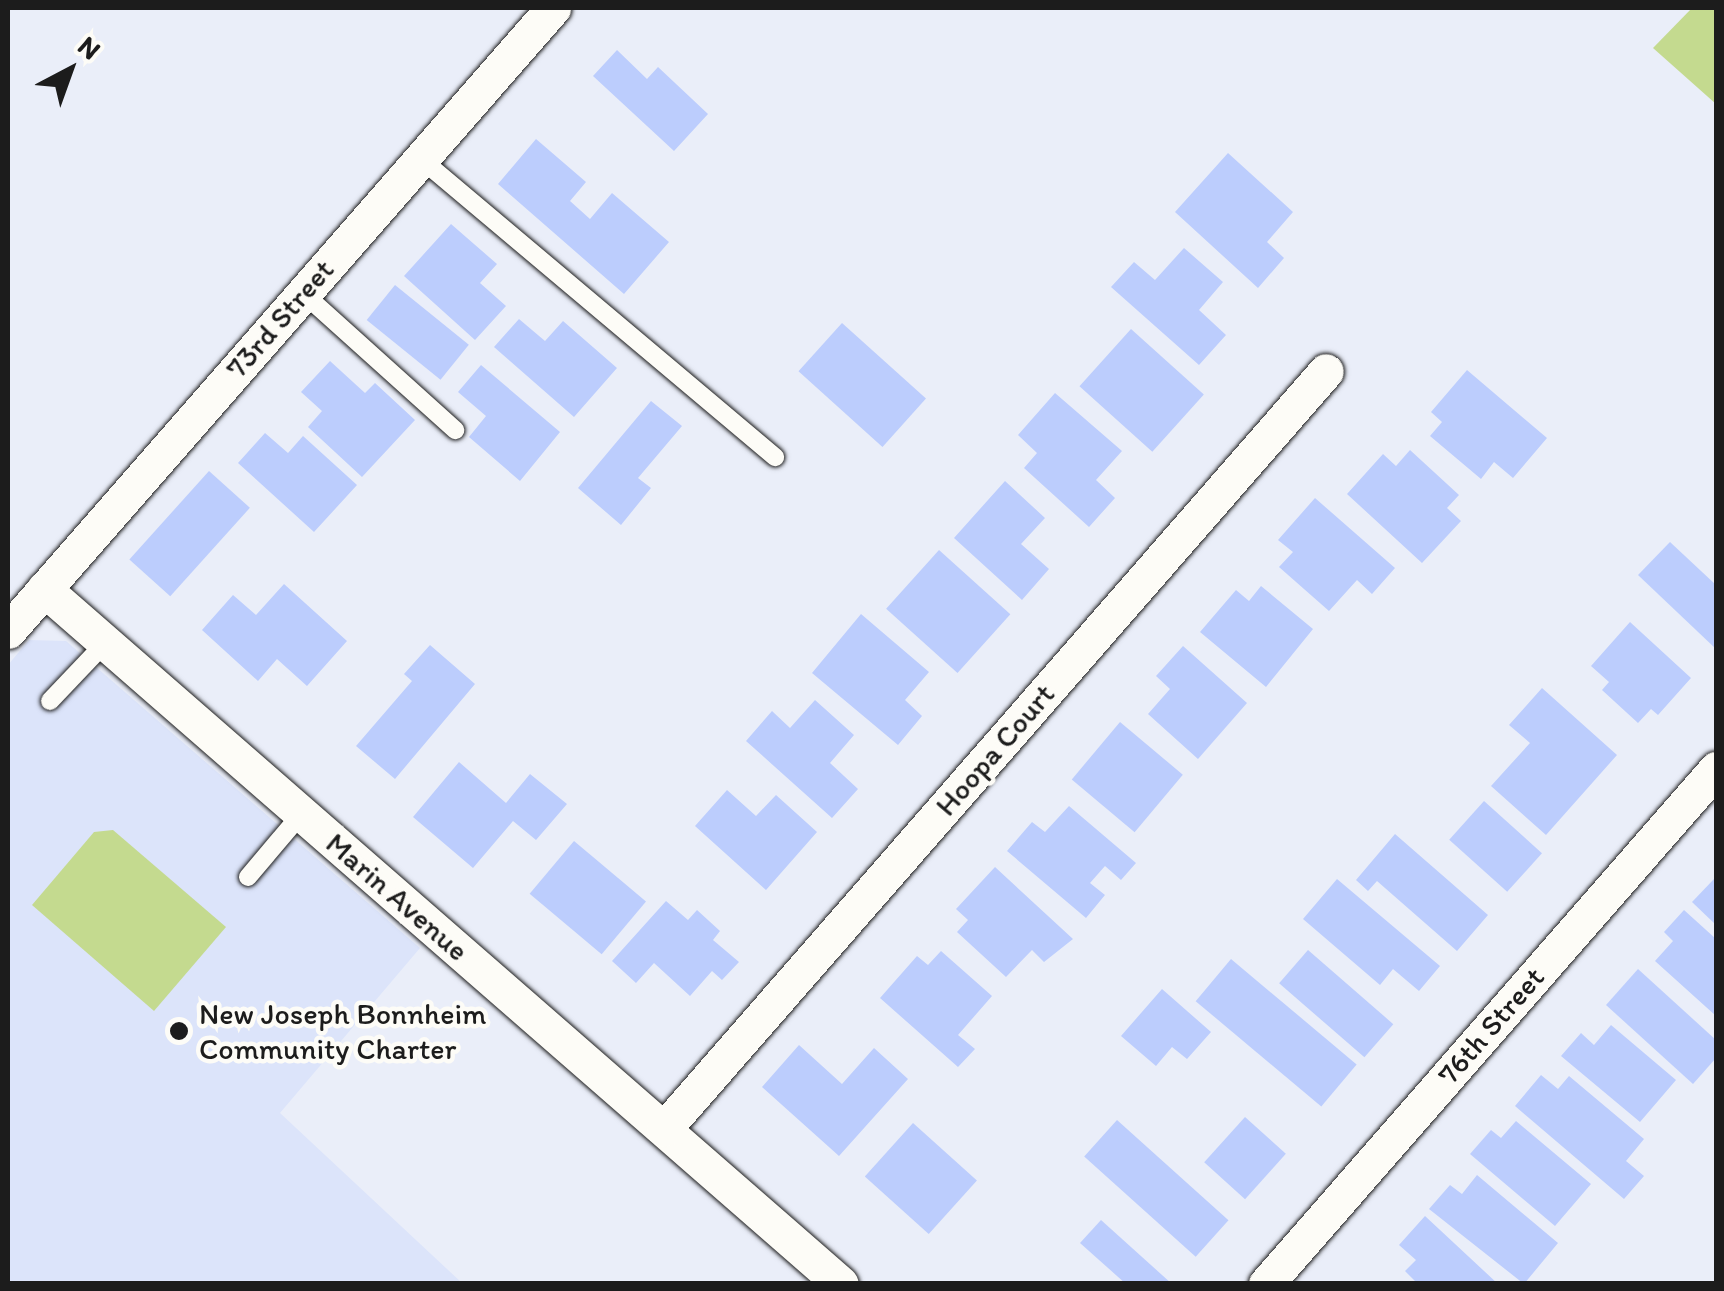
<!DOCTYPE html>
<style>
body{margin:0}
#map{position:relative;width:1724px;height:1291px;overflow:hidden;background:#eaeef9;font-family:Itim,sans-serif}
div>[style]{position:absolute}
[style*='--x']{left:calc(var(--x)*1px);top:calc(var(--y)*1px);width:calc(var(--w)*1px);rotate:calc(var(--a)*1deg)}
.built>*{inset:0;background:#dce4fa}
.green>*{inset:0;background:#c4da8f}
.building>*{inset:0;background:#bccdfd;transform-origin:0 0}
.roads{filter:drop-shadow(0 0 2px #1c1c1c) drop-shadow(0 0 2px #1c1c1c)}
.lane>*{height:18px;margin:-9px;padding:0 9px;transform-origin:9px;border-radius:9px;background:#fdfcf7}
.street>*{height:35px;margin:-17.5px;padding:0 17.5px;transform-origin:17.5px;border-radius:17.5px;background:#fdfcf7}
.dots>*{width:28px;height:28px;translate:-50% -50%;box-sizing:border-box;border:5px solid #fdfcf7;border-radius:50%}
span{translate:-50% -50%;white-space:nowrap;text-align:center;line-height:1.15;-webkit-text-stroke:9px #fdfcf7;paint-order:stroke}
.street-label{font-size:30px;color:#1c1c1c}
.poi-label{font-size:30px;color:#1c1c1c}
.left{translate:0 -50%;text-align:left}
.frame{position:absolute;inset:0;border:10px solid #1c1c1c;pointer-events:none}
.north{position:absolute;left:20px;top:20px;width:100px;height:100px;-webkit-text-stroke:8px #fdfcf7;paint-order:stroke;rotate:41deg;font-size:28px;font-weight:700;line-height:40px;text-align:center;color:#1c1c1c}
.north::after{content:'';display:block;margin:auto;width:35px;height:45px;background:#1c1c1c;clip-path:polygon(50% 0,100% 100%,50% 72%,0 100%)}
</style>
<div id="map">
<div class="built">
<div style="clip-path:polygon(29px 640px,66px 641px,420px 948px,280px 1113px,462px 1283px,8px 1284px,8px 665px)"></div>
</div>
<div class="green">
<div style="clip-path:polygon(1692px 8px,1716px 8px,1716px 104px,1653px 48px)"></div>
<div style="clip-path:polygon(113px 830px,226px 927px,154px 1011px,32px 905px,94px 832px)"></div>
</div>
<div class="building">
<div style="clip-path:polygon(617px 50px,647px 79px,658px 67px,708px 114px,674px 151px,593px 76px)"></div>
<div style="clip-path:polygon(536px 139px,586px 182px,570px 201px,590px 219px,612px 193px,669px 242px,624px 294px,498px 184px)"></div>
<div style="clip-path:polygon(1228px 153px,1293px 212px,1267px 242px,1284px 258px,1258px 288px,1175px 212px)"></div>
<div style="clip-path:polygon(451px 224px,497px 264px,480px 283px,506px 306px,475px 340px,404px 276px)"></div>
<div style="clip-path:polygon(1184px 248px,1223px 282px,1199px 310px,1226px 335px,1199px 365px,1111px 287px,1134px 262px,1155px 280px)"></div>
<div style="left:395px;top:285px;width:95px;height:45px;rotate:39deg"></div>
<div style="clip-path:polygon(519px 319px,545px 341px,563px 321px,617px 368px,574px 417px,494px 347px)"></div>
<div style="left:842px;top:323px;width:113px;height:65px;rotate:42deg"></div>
<div style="left:1131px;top:329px;width:98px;height:77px;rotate:42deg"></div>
<div style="clip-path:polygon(330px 361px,365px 393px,375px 383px,415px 420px,362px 477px,308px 427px,322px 411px,301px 392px)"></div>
<div style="clip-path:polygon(481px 365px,560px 432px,520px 481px,469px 437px,486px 416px,458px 392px)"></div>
<div style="clip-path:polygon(1467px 370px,1547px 438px,1513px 478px,1494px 462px,1481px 479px,1430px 436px,1442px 422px,1431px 412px)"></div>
<div style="clip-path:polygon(1055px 393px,1122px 451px,1096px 480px,1115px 498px,1089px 527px,1024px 468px,1037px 453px,1018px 435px)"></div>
<div style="clip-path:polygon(651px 401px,682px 426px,638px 478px,651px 488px,621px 525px,578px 488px)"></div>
<div style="clip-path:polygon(265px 433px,288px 453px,303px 436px,357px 485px,314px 532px,238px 463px)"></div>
<div style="clip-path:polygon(1410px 450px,1459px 495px,1447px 508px,1461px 521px,1422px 563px,1347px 494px,1383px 454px,1396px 466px)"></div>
<div style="left:209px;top:471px;width:55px;height:119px;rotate:42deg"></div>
<div style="clip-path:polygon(1005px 481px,1045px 518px,1021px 544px,1049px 569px,1022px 600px,954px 538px)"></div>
<div style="clip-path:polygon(1315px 498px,1395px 568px,1372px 594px,1357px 580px,1329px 611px,1279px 567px,1293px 552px,1278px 540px)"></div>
<div style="clip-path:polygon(1670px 542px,1716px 585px,1716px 649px,1638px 575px)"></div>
<div style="left:939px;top:550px;width:96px;height:79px;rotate:42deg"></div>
<div style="clip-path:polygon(284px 584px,347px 641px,307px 686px,277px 659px,258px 681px,202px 630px,233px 595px,256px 615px)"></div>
<div style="clip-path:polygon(1261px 586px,1313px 629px,1266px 687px,1200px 632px,1236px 590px,1249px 601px)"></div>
<div style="clip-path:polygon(861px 614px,929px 672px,905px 700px,922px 716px,898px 745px,812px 673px)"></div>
<div style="clip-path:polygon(1630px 622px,1691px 678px,1658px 715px,1651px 709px,1638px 723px,1602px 690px,1609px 682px,1591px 666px)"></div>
<div style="clip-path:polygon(430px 645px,475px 684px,395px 779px,356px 746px,412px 681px,404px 674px)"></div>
<div style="clip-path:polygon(1183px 646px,1247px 703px,1198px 759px,1148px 714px,1170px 689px,1156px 676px)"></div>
<div style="clip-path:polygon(1542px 688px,1617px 755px,1546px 835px,1491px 786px,1530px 743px,1509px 725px)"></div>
<div style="clip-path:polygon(815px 700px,854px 735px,830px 763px,858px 789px,832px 818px,746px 741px,772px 711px,790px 728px)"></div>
<div style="left:1120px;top:722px;width:82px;height:75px;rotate:40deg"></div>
<div style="clip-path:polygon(459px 762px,506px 803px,530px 774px,567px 804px,536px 840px,513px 821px,473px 868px,413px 817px)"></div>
<div style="clip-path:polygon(727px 790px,756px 816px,776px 795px,817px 832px,766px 890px,695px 826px)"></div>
<div style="left:1484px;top:801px;width:78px;height:52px;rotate:42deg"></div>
<div style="clip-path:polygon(1069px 806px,1136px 863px,1121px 880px,1105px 866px,1090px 883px,1105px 895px,1086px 918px,1007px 851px,1032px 822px,1045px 832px)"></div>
<div style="clip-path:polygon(1395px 834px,1488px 915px,1457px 951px,1377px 881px,1368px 891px,1356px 880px)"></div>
<div style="left:574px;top:841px;width:94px;height:69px;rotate:40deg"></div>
<div style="clip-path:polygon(995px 867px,1073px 939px,1044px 962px,1032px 950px,1006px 977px,957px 932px,968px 920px,956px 909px)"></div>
<div style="clip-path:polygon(1337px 879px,1440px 966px,1419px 991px,1393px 969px,1380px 985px,1303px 919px)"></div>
<div style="clip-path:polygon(1714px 879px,1716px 881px,1716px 925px,1692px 902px)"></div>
<div style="clip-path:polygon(666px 901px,688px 920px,697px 910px,720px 931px,713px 940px,739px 962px,722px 980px,712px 971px,690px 996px,654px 963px,636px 983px,612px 961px)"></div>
<div style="clip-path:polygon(1684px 910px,1716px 939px,1716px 1016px,1655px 961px,1673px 941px,1664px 932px)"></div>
<div style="left:1308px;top:950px;width:113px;height:44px;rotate:41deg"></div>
<div style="clip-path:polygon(941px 951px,992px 996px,958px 1035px,975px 1049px,958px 1067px,880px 998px,917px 956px,928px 965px)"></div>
<div style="left:1231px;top:959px;width:164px;height:55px;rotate:40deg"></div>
<div style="clip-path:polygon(1638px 969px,1716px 1040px,1716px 1058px,1693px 1084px,1606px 1005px)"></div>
<div style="clip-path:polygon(1162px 989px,1211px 1032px,1187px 1059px,1172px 1047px,1156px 1066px,1121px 1036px)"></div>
<div style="clip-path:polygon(1611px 1025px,1676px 1080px,1640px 1122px,1561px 1056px,1581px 1033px,1594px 1045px)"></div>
<div style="clip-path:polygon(799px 1045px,842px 1084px,874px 1048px,908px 1079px,839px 1156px,762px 1087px)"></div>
<div style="clip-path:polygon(1541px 1075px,1558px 1089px,1569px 1076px,1644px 1139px,1626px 1161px,1644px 1176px,1624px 1199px,1515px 1106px)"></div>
<div style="left:1245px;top:1117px;width:55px;height:61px;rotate:42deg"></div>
<div style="left:1117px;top:1120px;width:150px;height:49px;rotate:42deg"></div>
<div style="clip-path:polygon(1516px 1121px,1591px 1184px,1555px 1226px,1470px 1154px,1491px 1130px,1501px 1138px)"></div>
<div style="left:913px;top:1123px;width:86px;height:72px;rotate:42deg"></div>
<div style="clip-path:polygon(1477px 1175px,1558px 1243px,1524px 1284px,1429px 1209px,1450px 1185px,1462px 1194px)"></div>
<div style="clip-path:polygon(1425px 1216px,1498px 1284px,1418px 1284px,1405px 1271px,1416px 1260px,1399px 1245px)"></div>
<div style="clip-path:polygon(1101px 1220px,1172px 1284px,1126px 1284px,1080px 1243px)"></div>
</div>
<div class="roads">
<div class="lane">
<div style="--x:421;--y:159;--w:463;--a:40.1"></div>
<div style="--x:303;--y:293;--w:205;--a:42"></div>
<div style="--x:50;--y:701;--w:80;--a:-46.5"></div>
<div style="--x:248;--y:877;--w:84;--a:-49.8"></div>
</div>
<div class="street">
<div style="--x:44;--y:589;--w:1057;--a:41.09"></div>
<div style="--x:8;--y:631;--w:828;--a:-48.82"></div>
<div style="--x:664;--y:1129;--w:1006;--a:-48.87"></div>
<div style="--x:1266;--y:1284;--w:684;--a:-48.85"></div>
</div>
</div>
<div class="dots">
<div style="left:179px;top:1031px;background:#1c1c1c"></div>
</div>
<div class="street-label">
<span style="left:280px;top:319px;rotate:-49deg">73rd Street</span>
<span style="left:995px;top:750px;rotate:-49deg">Hoopa Court</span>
<span style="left:397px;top:897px;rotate:41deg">Marin Avenue</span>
<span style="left:1491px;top:1026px;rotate:-49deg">76th Street</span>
</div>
<div class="poi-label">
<span class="left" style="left:199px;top:1031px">New Joseph Bonnheim<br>Community Charter</span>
</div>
<div class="frame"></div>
<div class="north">N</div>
</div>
